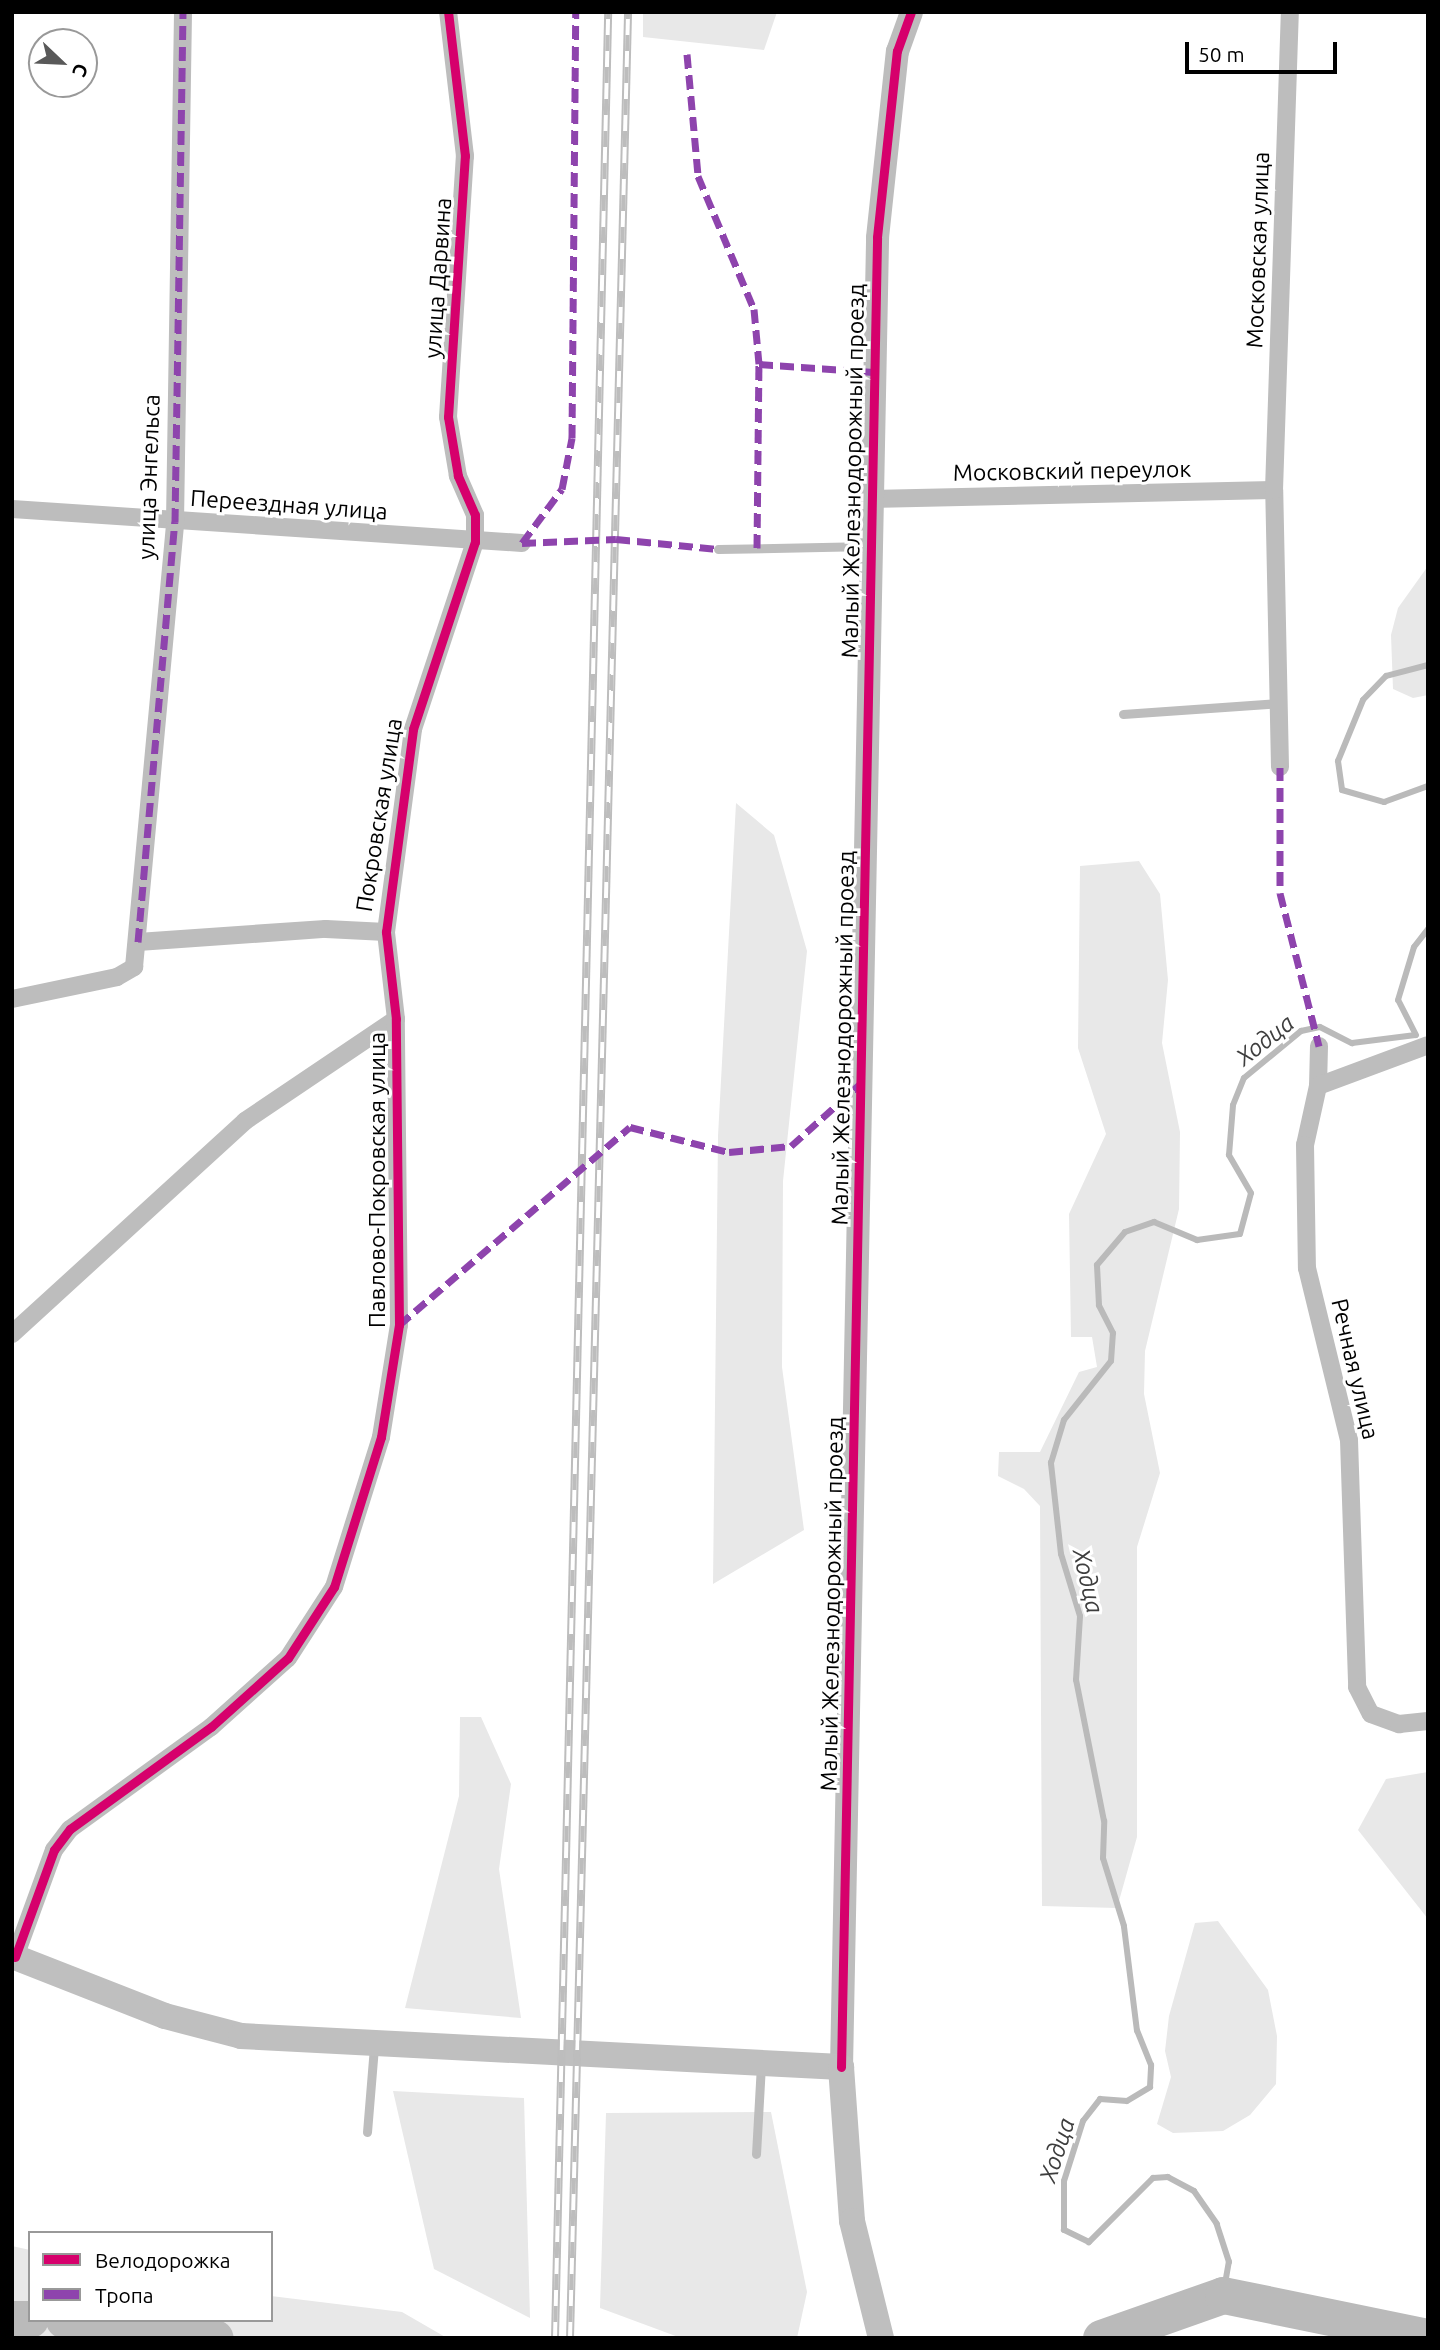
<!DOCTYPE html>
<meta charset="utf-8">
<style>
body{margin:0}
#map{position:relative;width:1440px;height:2350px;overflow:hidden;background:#fff;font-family:Ubuntu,sans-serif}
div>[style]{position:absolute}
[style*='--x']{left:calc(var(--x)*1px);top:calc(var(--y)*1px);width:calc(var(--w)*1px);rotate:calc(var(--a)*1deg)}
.green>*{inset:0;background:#e8e8e8}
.stream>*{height:6px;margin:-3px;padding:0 3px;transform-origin:3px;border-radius:3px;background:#bababa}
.river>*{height:37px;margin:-18.5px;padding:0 18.5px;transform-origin:18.5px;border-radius:18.5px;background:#bababa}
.service>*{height:9px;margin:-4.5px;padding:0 4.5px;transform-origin:4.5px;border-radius:4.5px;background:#bdbdbd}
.minor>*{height:18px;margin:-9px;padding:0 9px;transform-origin:9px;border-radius:9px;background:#bdbdbd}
.tertiary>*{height:23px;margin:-11.5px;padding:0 11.5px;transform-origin:11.5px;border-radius:11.5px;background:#bdbdbd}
.secondary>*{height:26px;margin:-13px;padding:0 13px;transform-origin:13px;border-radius:13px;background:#bfbfbf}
.rail>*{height:8px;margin-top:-4px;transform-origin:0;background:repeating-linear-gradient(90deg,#fff 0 16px,#bdbdbd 0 32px);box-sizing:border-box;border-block:2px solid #bdbdbd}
.quiet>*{height:7px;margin-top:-3.5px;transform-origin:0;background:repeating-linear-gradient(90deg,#8e44ad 0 14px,transparent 0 21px)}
.cycleway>*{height:9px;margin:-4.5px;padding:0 4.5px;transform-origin:4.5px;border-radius:4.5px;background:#d6006c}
span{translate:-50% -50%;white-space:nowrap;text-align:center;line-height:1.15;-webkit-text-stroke:6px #fff;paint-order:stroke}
.street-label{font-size:23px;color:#000}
.water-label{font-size:24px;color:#3e3e3e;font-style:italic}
.frame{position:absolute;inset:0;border:14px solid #000;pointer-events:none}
.legend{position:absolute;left:28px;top:2231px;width:245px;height:91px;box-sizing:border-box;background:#fff;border:2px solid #999;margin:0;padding:9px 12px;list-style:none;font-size:21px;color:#000}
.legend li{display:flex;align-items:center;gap:14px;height:35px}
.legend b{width:35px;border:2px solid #999}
.north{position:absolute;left:28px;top:28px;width:70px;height:70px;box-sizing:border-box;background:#fff;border:2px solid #999;border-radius:50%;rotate:113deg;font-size:19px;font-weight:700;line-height:28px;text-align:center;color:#000}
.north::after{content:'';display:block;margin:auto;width:24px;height:32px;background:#595959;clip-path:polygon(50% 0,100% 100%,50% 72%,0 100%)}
.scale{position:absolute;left:1185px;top:42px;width:152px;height:32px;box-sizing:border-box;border:4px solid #000;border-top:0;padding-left:9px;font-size:21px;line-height:24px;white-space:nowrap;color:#000;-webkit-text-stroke:5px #fff;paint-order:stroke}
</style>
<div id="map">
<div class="green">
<div style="clip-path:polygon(643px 12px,777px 12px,764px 50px,643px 37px)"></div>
<div style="clip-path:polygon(1428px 566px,1428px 695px,1413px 698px,1393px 689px,1391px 635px,1398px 608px)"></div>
<div style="clip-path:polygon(736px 803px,774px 835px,807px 951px,783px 1181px,782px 1367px,804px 1530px,713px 1584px,718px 1136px)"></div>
<div style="clip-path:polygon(1139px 861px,1160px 894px,1168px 980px,1162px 1043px,1180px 1132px,1179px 1209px,1145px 1351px,1144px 1394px,1160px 1473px,1137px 1547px,1137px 1837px,1117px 1908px,1042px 1906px,1040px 1506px,1024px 1489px,998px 1476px,999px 1452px,1040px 1452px,1079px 1372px,1097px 1367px,1092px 1337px,1071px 1337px,1069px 1214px,1106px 1134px,1078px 1048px,1080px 866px)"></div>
<div style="clip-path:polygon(460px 1717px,481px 1717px,511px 1784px,499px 1869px,521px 2018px,405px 2008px,459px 1796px)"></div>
<div style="clip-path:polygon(1428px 1772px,1428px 1919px,1358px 1830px,1386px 1779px)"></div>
<div style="clip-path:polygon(1218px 1921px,1268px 1990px,1277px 2036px,1276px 2084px,1250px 2115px,1223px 2131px,1173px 2133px,1157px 2124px,1171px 2077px,1165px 2051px,1169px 2016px,1195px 1923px)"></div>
<div style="clip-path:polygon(393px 2091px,524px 2098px,530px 2318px,434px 2269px)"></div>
<div style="clip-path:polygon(771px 2112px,807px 2292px,797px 2338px,681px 2338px,600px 2308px,606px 2113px)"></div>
<div style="clip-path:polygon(12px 2246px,30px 2250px,30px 2320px,271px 2320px,271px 2296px,402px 2312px,447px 2338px,12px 2338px)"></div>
</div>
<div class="stream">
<div style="--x:1428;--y:665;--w:43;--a:165.3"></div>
<div style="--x:1386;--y:676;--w:33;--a:134"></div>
<div style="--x:1363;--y:700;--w:66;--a:112.3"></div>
<div style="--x:1338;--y:761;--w:29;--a:82"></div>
<div style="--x:1342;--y:790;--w:44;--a:15.9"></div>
<div style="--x:1384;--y:802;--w:47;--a:-20"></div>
<div style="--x:1223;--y:2295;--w:34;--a:-80"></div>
<div style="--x:1229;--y:2262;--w:40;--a:-108"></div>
<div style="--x:1217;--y:2224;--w:40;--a:-124.9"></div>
<div style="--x:1194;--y:2191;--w:30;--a:-152"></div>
<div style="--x:1168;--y:2177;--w:15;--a:176"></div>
<div style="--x:1153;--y:2178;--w:91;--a:135"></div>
<div style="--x:1089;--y:2242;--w:28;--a:-154"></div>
<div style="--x:1064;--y:2230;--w:49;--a:-90"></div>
<div style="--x:1064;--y:2181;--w:63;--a:-72.4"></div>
<div style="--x:1083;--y:2121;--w:28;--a:-52"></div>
<div style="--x:1100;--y:2099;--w:27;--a:4"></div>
<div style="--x:1127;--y:2101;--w:27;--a:-31"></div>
<div style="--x:1150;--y:2087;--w:22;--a:-87"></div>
<div style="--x:1151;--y:2065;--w:37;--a:-112"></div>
<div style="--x:1137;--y:2031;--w:106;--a:-97.1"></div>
<div style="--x:1124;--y:1926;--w:71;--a:-107.2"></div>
<div style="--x:1103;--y:1858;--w:37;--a:-88"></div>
<div style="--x:1104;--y:1821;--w:144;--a:-101.2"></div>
<div style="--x:1076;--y:1680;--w:64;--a:-86.4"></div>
<div style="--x:1080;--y:1616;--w:65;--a:-107"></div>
<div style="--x:1061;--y:1554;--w:92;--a:-96.3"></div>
<div style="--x:1051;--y:1463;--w:45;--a:-73.2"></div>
<div style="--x:1064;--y:1420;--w:75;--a:-51.5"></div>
<div style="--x:1111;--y:1361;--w:28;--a:-86"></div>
<div style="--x:1113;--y:1333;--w:31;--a:-117"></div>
<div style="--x:1099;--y:1305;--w:40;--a:-92.9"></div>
<div style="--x:1097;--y:1265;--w:43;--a:-49.7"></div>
<div style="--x:1125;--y:1232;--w:31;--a:-19"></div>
<div style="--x:1154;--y:1222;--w:47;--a:22.7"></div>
<div style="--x:1197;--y:1240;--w:43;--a:-7.9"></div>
<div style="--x:1240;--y:1234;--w:42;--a:-75"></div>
<div style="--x:1251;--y:1193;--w:44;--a:-120.1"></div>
<div style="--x:1229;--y:1155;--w:50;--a:-85.4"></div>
<div style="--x:1233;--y:1105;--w:29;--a:-68"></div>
<div style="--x:1244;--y:1078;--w:74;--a:-39.5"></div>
<div style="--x:1301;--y:1031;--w:19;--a:-12"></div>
<div style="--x:1320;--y:1027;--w:36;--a:27"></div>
<div style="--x:1352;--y:1043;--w:64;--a:-7.1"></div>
<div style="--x:1416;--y:1035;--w:39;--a:-117"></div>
<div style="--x:1398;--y:1000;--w:55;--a:-73.2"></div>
<div style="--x:1414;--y:947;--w:23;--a:-52"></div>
</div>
<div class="river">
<div style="--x:12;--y:2319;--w:18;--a:0"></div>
<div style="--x:64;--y:2320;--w:58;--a:2"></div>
<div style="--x:122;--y:2322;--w:94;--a:9.8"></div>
<div style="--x:1101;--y:2338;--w:129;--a:-19.4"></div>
<div style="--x:1223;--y:2295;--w:209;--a:11.6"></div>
</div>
<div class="service">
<div style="--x:718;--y:549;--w:152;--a:-1.1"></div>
<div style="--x:1123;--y:714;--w:156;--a:-4"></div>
<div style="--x:367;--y:2132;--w:85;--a:-85.3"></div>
<div style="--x:756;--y:2154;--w:89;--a:-86.8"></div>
</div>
<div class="minor">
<div style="--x:871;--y:499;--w:403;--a:-1.3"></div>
<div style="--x:12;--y:509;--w:511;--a:3.81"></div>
<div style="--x:1280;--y:767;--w:277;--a:-91.2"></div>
<div style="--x:1274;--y:490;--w:478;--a:-88.1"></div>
<div style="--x:138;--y:942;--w:188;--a:-4"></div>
<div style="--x:326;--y:929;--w:60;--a:2.9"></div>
<div style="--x:12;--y:999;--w:107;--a:-11.8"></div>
<div style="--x:117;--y:977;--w:20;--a:-30"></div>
<div style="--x:134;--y:967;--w:447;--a:-84.7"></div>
<div style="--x:175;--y:522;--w:510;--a:-89.1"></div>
<div style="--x:1319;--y:1046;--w:40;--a:91.4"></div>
<div style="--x:1318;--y:1086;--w:60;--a:102.4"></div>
<div style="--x:1305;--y:1145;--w:123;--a:89.1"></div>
<div style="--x:1307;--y:1268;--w:177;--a:76.3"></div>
<div style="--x:1349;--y:1440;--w:247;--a:88.1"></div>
<div style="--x:1357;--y:1687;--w:30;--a:63"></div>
<div style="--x:1371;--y:1714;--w:30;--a:20"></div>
<div style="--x:1399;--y:1724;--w:29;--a:-6"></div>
<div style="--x:1318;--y:1086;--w:117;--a:-20.4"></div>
<div style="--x:12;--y:1334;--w:316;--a:-42.4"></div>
<div style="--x:245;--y:1121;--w:182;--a:-34"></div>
<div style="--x:15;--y:1957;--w:114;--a:-70"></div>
<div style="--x:54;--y:1850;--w:26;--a:-53"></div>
<div style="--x:70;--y:1829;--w:174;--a:-35.9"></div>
<div style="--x:211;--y:1727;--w:103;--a:-41.9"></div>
<div style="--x:288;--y:1658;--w:85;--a:-57.1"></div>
<div style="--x:334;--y:1587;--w:157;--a:-72.6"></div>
<div style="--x:381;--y:1437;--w:113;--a:-80.9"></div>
<div style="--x:399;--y:1325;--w:306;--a:-90.6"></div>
<div style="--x:396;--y:1019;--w:88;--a:-96.6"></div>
<div style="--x:386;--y:932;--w:205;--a:-82.4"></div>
<div style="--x:413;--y:729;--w:197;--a:-71.7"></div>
<div style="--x:475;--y:542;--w:27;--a:-90"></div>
<div style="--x:475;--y:515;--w:43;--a:-113.6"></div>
<div style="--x:458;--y:476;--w:60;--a:-99.6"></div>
<div style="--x:448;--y:417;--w:262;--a:-86.3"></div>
<div style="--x:465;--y:156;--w:145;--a:-96.7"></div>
</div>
<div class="tertiary">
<div style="--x:841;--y:2067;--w:1830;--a:-88.87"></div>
<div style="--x:877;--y:237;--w:187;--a:-83.9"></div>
<div style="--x:897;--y:51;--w:41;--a:-70.3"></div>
</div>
<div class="secondary">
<div style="--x:12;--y:1956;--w:164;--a:21.4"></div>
<div style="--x:165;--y:2016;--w:79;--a:14.7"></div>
<div style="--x:241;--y:2036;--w:601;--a:2.96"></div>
<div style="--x:841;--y:2067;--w:154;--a:85.9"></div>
<div style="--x:852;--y:2221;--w:121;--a:76.1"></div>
</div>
<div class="rail">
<div style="--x:555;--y:2338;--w:2327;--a:-88.69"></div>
<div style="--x:570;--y:2338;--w:2327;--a:-88.57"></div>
</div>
<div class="quiet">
<div style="--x:687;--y:54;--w:122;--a:84.8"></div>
<div style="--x:698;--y:176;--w:144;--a:67.2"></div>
<div style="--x:754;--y:309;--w:55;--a:84.8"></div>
<div style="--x:759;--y:364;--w:115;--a:4"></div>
<div style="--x:522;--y:543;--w:67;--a:-53.5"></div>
<div style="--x:562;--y:489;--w:52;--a:-78.9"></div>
<div style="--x:572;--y:438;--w:426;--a:-89.5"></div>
<div style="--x:522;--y:543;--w:94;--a:-2.4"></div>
<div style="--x:616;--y:539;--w:102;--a:5.6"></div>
<div style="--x:757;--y:548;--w:184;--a:-89.4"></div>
<div style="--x:1280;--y:767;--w:126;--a:90"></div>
<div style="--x:1280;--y:893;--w:158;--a:75.7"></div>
<div style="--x:138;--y:942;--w:422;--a:-85"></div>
<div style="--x:175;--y:522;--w:510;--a:-89.1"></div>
<div style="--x:399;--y:1325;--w:304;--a:-40.6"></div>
<div style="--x:630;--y:1127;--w:102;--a:14.2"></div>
<div style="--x:729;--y:1152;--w:62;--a:-5.5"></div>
<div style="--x:791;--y:1146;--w:93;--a:-41.9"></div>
</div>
<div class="cycleway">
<div style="--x:15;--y:1957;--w:114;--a:-70"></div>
<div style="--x:54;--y:1850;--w:26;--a:-53"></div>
<div style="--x:70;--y:1829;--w:174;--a:-35.9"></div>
<div style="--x:211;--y:1727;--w:103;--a:-41.9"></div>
<div style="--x:288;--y:1658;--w:85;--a:-57.1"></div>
<div style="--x:334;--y:1587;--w:157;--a:-72.6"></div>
<div style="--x:381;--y:1437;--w:113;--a:-80.9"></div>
<div style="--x:399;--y:1325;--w:306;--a:-90.6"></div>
<div style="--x:396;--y:1019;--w:88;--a:-96.6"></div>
<div style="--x:386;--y:932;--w:205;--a:-82.4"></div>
<div style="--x:413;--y:729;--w:197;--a:-71.7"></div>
<div style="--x:475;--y:542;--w:27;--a:-90"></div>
<div style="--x:475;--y:515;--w:43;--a:-113.6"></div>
<div style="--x:458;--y:476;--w:60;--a:-99.6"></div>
<div style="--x:448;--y:417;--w:262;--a:-86.3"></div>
<div style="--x:465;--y:156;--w:145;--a:-96.7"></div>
<div style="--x:841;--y:2067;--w:1830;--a:-88.87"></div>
<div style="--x:877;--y:237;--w:187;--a:-83.9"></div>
<div style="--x:897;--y:51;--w:41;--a:-70.3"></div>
</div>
<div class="street-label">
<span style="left:1258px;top:250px;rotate:-88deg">Московская улица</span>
<span style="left:438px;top:278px;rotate:-86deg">улица Дарвина</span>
<span style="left:853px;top:471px;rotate:-89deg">Малый Железнодорожный проезд</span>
<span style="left:1072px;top:471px;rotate:-1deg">Московский переулок</span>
<span style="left:149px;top:477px;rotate:-88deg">улица Энгельса</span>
<span style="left:289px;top:505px;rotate:4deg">Переездная улица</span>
<span style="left:379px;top:815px;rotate:-81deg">Покровская улица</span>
<span style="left:843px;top:1038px;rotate:-89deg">Малый Железнодорожный проезд</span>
<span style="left:377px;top:1180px;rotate:-90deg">Павлово-Покровская улица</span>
<span style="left:1355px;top:1369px;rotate:77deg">Речная улица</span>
<span style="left:832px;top:1604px;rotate:-89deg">Малый Железнодорожный проезд</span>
</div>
<div class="water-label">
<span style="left:1265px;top:1040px;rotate:-38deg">Ходца</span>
<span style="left:1088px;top:1581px;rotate:77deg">Ходца</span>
<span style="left:1057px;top:2150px;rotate:-72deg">Ходца</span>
</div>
<div class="frame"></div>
<ul class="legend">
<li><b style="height:9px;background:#d6006c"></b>Велодорожка</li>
<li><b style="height:9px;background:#8e44ad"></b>Тропа</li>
</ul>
<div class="north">С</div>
<div class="scale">50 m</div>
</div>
